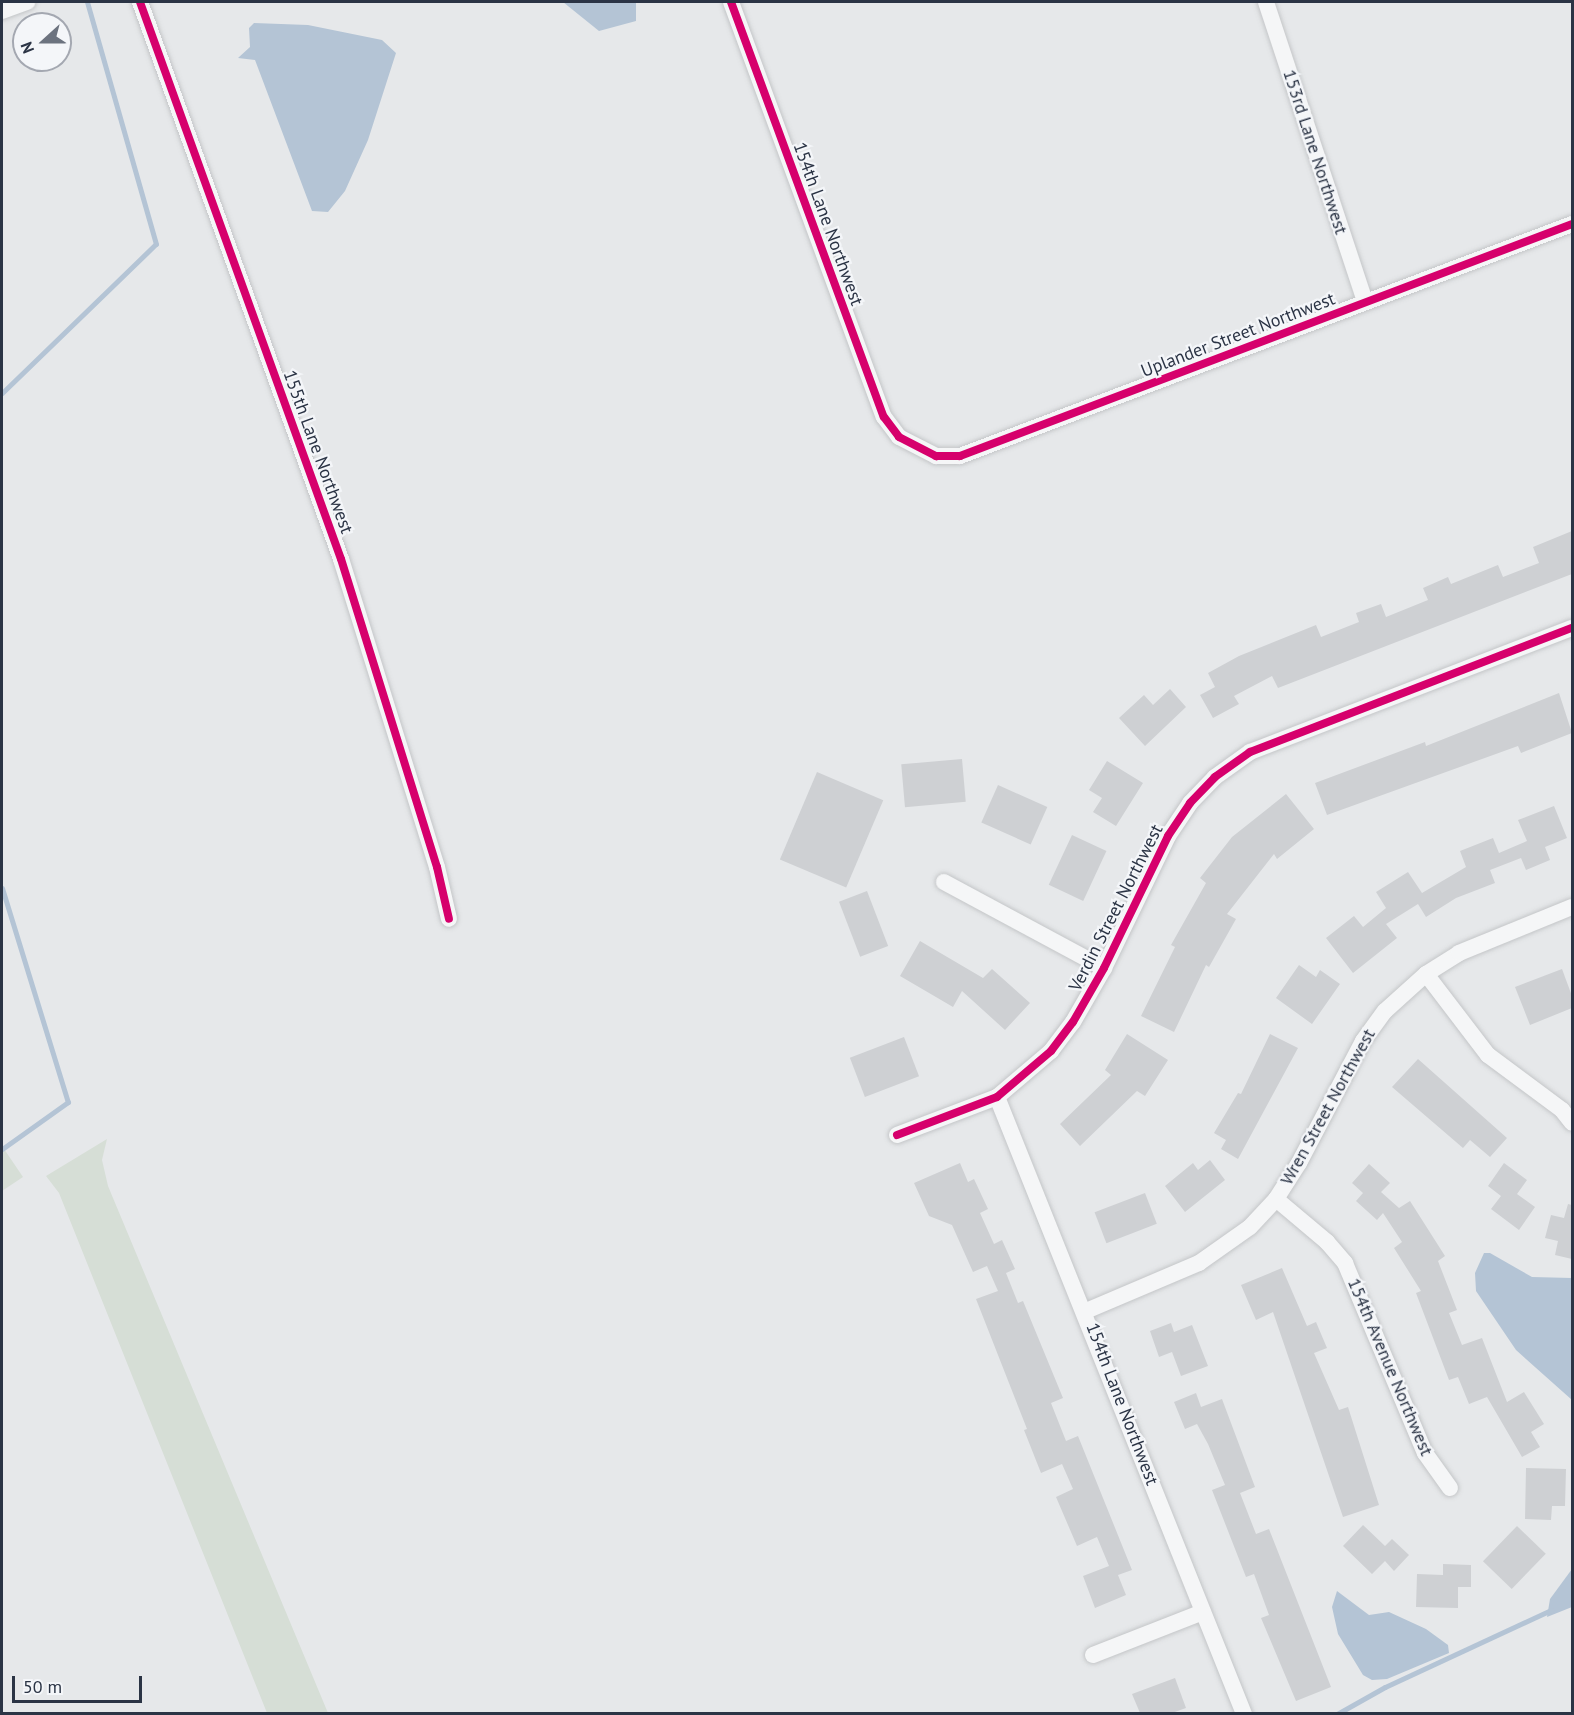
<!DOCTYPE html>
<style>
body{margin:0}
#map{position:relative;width:1574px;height:1715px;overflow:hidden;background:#e6e8ea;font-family:"PT Sans",sans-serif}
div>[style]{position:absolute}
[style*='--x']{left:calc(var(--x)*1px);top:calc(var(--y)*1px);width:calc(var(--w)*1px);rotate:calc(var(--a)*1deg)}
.green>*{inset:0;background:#d6ded6}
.water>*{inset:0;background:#b4c4d5}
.stream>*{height:5px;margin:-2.5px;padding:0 2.5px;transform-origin:2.5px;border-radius:2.5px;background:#b4c4d5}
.building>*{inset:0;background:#ced0d3;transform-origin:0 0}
.roads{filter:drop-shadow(0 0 2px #c4c6c8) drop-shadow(0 0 2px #c4c6c8)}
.minor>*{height:16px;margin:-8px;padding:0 8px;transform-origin:8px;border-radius:8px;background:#f5f6f7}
.cycleway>*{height:8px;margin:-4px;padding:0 4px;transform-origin:4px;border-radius:4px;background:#d6006c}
span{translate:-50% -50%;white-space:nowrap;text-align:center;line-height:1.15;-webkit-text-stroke:4.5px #f4f6f9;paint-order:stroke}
.street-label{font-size:18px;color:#2b3445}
.frame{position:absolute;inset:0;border:3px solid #2b3445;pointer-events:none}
.north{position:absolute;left:12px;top:12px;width:60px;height:60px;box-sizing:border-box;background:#f4f6f9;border:2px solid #a4a8b1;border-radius:50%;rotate:249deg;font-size:16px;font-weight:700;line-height:24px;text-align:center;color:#2b3445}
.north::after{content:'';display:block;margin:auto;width:21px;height:27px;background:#6c737f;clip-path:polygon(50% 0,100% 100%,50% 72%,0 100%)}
.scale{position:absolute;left:12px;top:1676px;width:130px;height:27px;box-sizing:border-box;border:3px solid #2b3445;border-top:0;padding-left:8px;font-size:18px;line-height:21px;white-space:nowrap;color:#2b3445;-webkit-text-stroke:4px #f4f6f9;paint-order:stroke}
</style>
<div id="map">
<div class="green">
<div style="clip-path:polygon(107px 1139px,102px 1160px,108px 1186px,328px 1713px,267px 1713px,59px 1193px,46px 1176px)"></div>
<div style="clip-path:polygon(2px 1146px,23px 1177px,2px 1191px)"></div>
</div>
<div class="water">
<div style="clip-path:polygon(563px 2px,636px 2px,636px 21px,599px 31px)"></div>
<div style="clip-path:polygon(254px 23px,308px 25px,382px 40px,396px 53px,368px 140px,345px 191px,328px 212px,312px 211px,255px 60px,238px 58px,250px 47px,249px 28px)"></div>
<div style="clip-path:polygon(1484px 1253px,1490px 1253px,1532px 1277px,1572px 1278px,1572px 1400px,1516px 1350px,1476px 1291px,1475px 1273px)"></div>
<div style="clip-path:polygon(1572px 1569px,1572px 1607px,1547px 1617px,1550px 1599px)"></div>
<div style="clip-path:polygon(1337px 1591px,1369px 1615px,1389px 1612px,1426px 1629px,1448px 1645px,1449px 1653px,1387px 1679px,1372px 1680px,1363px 1675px,1338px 1634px,1332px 1607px)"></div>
</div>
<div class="stream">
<div style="--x:2;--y:393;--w:214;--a:-44.1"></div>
<div style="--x:156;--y:244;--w:252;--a:-105.9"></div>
<div style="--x:2;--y:888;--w:224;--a:72.9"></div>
<div style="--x:68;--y:1102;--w:81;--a:144.5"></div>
<div style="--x:1337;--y:1714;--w:55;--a:-29.4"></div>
<div style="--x:1385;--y:1687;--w:183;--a:-24.9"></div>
</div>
<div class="building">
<div style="clip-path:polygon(1572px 531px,1572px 574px,1278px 688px,1272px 676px,1234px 696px,1239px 704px,1213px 718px,1200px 695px,1215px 687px,1208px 673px,1239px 656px,1316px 625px,1321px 637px,1359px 622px,1356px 613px,1381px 604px,1386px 617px,1428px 600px,1423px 588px,1448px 577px,1451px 584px,1498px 565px,1503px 577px,1539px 563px,1533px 547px)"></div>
<div style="clip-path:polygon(1170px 689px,1186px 707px,1145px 746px,1119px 718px,1144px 695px,1153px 705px)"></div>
<div style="clip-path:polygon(1559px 693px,1572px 733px,1521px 753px,1518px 746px,1327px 815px,1315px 783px,1425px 742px,1426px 746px)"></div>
<div style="left:962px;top:759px;width:43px;height:61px;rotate:85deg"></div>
<div style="clip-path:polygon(1107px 761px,1143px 783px,1116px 826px,1093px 812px,1102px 798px,1089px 790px)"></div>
<div style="left:817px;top:772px;width:72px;height:95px;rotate:23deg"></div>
<div style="left:998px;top:785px;width:54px;height:41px;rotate:24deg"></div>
<div style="clip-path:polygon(1286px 794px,1314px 829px,1277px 859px,1274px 854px,1227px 914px,1236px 919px,1209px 967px,1206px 965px,1174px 1032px,1141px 1016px,1175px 947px,1171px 945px,1206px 883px,1200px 878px,1232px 837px)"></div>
<div style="clip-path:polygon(1554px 806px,1567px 838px,1545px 847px,1550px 860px,1526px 870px,1521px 858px,1490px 870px,1495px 883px,1456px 898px,1426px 917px,1418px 904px,1386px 924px,1397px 938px,1353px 973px,1326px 938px,1354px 916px,1363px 927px,1386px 908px,1376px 892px,1408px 872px,1422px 893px,1466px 867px,1460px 851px,1493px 838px,1499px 853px,1527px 841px,1518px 820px)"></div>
<div style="left:1072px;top:835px;width:38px;height:55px;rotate:25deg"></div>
<div style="left:867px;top:891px;width:59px;height:30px;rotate:69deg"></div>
<div style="clip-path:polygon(920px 941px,983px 978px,992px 969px,1030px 1003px,1005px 1030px,962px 991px,953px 1007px,900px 976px)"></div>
<div style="clip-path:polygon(1299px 965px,1316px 977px,1320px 970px,1340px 984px,1312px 1024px,1276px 998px)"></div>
<div style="clip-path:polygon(1562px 969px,1572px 996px,1572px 1008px,1530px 1025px,1515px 987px)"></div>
<div style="clip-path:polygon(1127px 1034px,1168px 1060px,1145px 1096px,1137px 1091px,1080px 1146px,1060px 1124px,1111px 1075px,1105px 1070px)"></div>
<div style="clip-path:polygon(1270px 1034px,1298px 1048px,1238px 1159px,1221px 1149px,1226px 1140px,1214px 1133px,1238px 1093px,1241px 1094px)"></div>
<div style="left:904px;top:1037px;width:42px;height:58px;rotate:69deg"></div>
<div style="clip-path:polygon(1418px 1059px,1507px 1138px,1490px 1157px,1470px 1140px,1463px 1148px,1392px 1087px)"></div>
<div style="clip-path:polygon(1210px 1160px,1225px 1180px,1185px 1212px,1165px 1186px,1193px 1163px,1198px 1170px)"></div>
<div style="clip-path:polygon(960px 1163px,968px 1182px,974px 1179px,988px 1209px,980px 1213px,994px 1244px,1002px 1240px,1015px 1269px,1006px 1273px,1018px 1303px,1023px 1301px,1063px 1398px,1051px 1403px,1066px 1441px,1078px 1436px,1132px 1570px,1118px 1575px,1126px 1595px,1095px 1608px,1083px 1576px,1109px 1566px,1097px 1537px,1077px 1546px,1056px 1497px,1073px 1489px,1062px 1464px,1041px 1473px,1024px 1430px,1027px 1429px,976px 1299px,998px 1291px,987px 1266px,973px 1272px,952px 1225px,929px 1216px,914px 1183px)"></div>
<div style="clip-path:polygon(1504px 1163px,1527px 1180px,1517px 1194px,1535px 1207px,1519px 1230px,1491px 1209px,1501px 1196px,1488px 1186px)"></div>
<div style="clip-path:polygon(1369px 1164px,1390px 1183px,1381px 1192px,1399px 1208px,1410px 1201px,1445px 1256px,1438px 1261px,1457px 1310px,1449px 1313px,1462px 1345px,1482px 1338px,1507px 1402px,1524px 1392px,1544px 1424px,1531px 1432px,1540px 1447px,1522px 1457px,1487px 1397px,1469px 1404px,1458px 1377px,1449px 1380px,1416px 1293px,1421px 1291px,1394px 1248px,1402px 1242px,1383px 1213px,1377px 1220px,1356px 1201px,1363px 1193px,1352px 1183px)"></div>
<div style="left:1145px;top:1193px;width:33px;height:54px;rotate:69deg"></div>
<div style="clip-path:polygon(1568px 1204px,1572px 1205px,1572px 1259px,1555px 1255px,1558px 1241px,1545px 1238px,1551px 1215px,1564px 1218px)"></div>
<div style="clip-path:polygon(1282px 1268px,1307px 1326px,1316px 1322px,1327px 1348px,1314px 1353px,1339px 1410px,1348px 1407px,1379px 1505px,1343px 1517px,1273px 1312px,1256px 1320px,1241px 1285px)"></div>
<div style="clip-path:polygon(1171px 1323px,1174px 1332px,1192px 1325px,1208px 1366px,1181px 1376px,1172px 1352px,1159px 1357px,1150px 1331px)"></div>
<div style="clip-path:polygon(1196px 1393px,1201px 1407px,1222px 1399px,1255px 1487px,1240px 1493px,1256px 1534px,1269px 1529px,1331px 1687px,1296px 1701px,1261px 1618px,1269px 1615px,1254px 1574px,1246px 1577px,1212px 1490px,1225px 1485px,1208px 1444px,1197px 1424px,1185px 1429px,1174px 1402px)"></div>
<div style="clip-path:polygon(1526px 1468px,1566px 1469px,1565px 1506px,1552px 1506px,1551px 1520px,1525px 1519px)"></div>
<div style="clip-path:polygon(1363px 1525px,1385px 1546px,1392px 1539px,1409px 1555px,1394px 1571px,1385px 1561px,1372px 1574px,1343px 1546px)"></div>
<div style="left:1517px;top:1526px;width:40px;height:49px;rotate:44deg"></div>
<div style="clip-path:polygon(1443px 1564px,1471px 1565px,1471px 1587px,1458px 1587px,1458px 1608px,1416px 1607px,1417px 1574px,1443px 1575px)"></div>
<div style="clip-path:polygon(1175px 1678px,1186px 1708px,1172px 1713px,1140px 1713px,1132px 1694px)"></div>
</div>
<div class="roads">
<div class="minor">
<div style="--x:140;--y:2;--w:592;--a:70.16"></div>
<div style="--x:341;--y:559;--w:323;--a:72.7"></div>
<div style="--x:437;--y:867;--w:53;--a:77"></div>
<div style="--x:731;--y:2;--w:442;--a:69.8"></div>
<div style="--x:884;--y:417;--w:25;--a:53"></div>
<div style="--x:899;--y:437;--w:42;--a:27.2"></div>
<div style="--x:936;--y:456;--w:24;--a:0"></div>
<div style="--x:960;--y:456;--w:654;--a:-20.76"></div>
<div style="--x:1266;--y:2;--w:316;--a:71.7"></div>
<div style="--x:2;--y:11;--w:27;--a:-20"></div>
<div style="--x:944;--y:882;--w:182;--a:28.3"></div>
<div style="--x:1426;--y:974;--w:102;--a:52.6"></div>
<div style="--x:1488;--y:1055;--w:92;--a:36.6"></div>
<div style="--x:1562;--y:1110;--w:16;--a:52"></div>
<div style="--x:997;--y:1097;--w:665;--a:68.18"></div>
<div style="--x:897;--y:1135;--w:107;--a:-20.8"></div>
<div style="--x:997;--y:1097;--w:71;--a:-40.4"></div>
<div style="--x:1051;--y:1051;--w:36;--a:-53"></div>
<div style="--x:1073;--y:1022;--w:62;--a:-60.1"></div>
<div style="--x:1104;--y:968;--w:147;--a:-64.1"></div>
<div style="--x:1168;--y:836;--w:40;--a:-56"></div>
<div style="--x:1190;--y:803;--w:36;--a:-46"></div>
<div style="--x:1215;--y:777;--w:43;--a:-35.5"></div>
<div style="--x:1250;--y:752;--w:345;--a:-21.1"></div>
<div style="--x:1276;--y:1199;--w:67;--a:40.1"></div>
<div style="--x:1327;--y:1242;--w:28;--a:49"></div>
<div style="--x:1345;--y:1263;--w:206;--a:67.2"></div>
<div style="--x:1425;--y:1453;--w:43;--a:54.5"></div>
<div style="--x:1086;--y:1311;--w:123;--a:-23"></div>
<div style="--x:1199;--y:1263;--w:62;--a:-35.2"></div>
<div style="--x:1250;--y:1227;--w:38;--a:-47"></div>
<div style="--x:1276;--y:1199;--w:43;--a:-57.4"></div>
<div style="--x:1299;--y:1163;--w:138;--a:-62.3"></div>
<div style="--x:1363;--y:1041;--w:37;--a:-54"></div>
<div style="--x:1385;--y:1011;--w:55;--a:-42.1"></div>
<div style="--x:1426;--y:974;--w:39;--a:-32"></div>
<div style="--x:1459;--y:953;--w:122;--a:-22.2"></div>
<div style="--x:1093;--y:1655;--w:118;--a:-21.4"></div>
</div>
</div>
<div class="cycleway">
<div style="--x:140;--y:2;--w:592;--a:70.16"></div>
<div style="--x:341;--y:559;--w:323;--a:72.7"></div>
<div style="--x:437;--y:867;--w:53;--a:77"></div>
<div style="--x:731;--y:2;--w:442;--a:69.8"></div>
<div style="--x:884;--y:417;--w:25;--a:53"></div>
<div style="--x:899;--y:437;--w:42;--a:27.2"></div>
<div style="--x:936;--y:456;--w:24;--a:0"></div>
<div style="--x:960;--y:456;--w:654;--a:-20.76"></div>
<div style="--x:897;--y:1135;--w:107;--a:-20.8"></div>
<div style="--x:997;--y:1097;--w:71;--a:-40.4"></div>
<div style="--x:1051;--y:1051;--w:36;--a:-53"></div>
<div style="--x:1073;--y:1022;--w:62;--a:-60.1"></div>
<div style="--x:1104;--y:968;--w:147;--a:-64.1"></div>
<div style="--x:1168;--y:836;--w:40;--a:-56"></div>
<div style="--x:1190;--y:803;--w:36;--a:-46"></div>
<div style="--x:1215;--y:777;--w:43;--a:-35.5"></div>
<div style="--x:1250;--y:752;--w:345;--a:-21.1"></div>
</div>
<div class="street-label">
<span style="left:1315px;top:152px;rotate:72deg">153rd Lane Northwest</span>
<span style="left:828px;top:224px;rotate:70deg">154th Lane Northwest</span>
<span style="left:1238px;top:335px;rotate:-21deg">Uplander Street Northwest</span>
<span style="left:318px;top:452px;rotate:70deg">155th Lane Northwest</span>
<span style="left:1116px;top:908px;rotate:-63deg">Verdin Street Northwest</span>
<span style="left:1328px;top:1107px;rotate:-61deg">Wren Street Northwest</span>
<span style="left:1390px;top:1367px;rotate:67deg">154th Avenue Northwest</span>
<span style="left:1122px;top:1404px;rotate:69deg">154th Lane Northwest</span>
</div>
<div class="frame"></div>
<div class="north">N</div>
<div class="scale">50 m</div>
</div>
